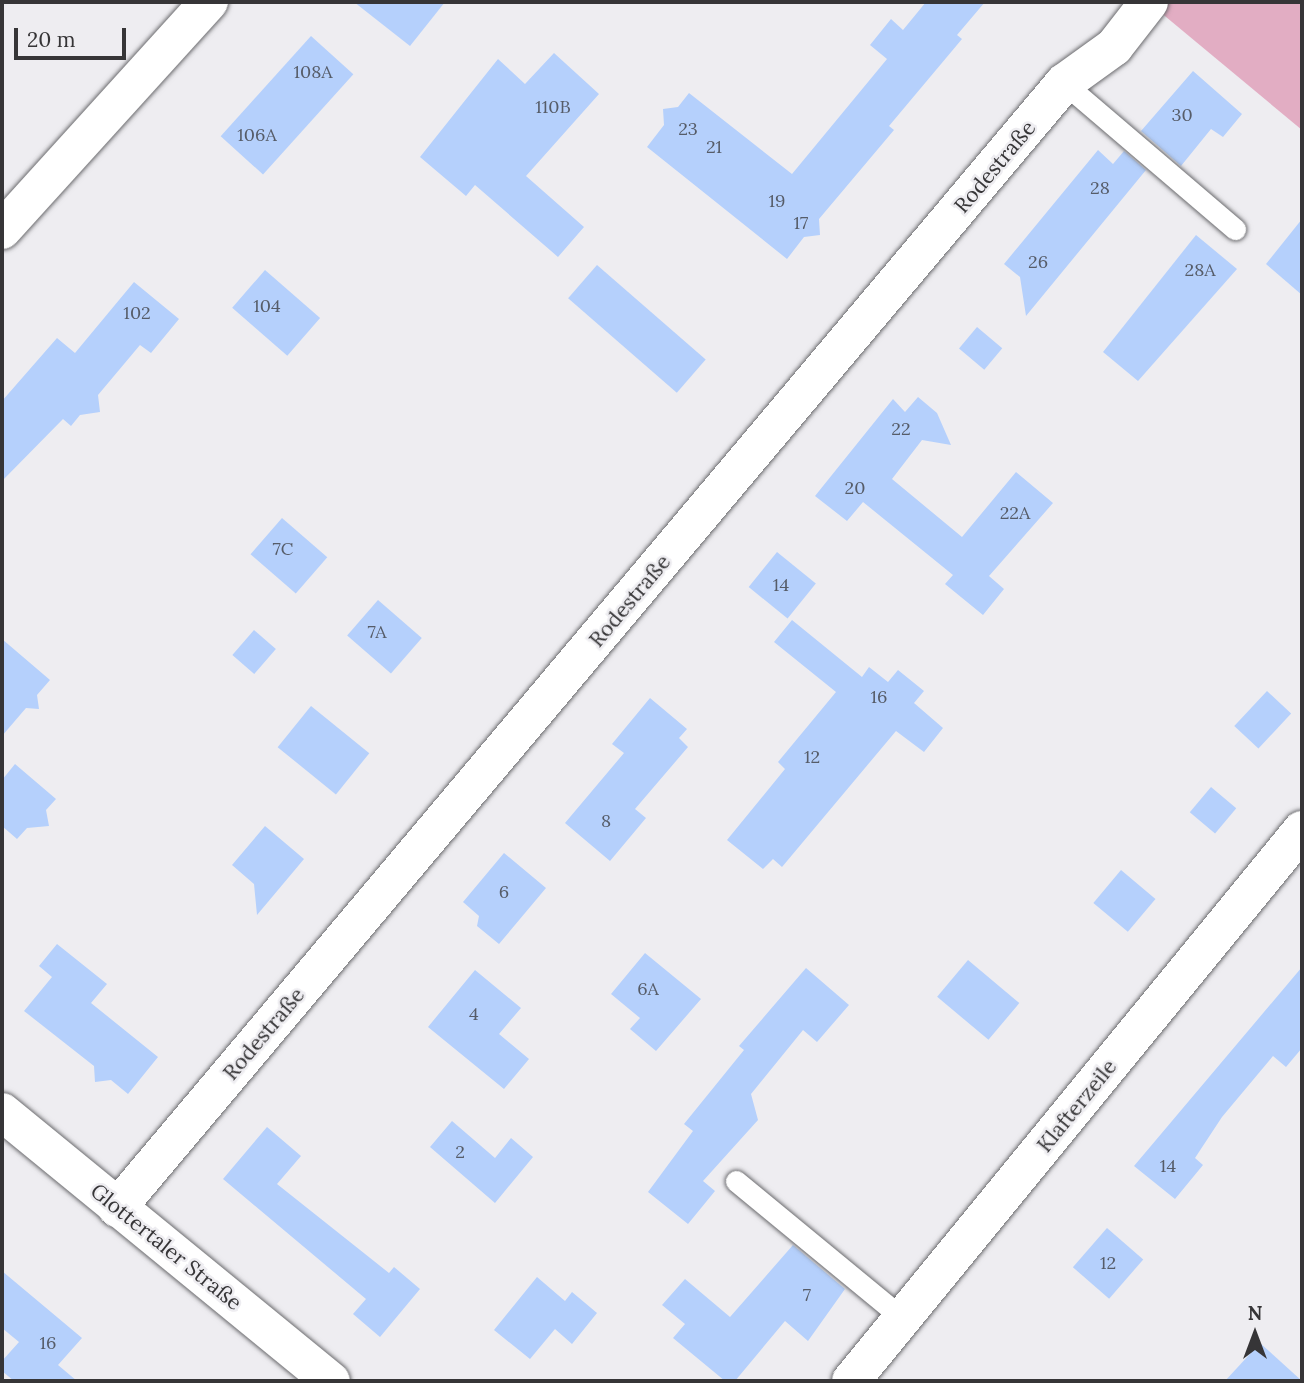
<!DOCTYPE html>
<meta charset="utf-8">
<style>
body{margin:0}
#map{position:relative;width:1304px;height:1383px;overflow:hidden;background:#eeedf1;font-family:Lora,serif}
div>[style]{position:absolute}
[style*='--x']{left:calc(var(--x)*1px);top:calc(var(--y)*1px);width:calc(var(--w)*1px);rotate:calc(var(--a)*1deg)}
.forest>*{inset:0;background:#e2adc3}
.building>*{inset:0;background:#b5d0fc;transform-origin:0 0}
.roads{filter:drop-shadow(0 0 2px #6b6b6e) drop-shadow(0 0 2px #6b6b6e)}
.service>*{height:21px;margin:-10.5px;padding:0 10.5px;transform-origin:10.5px;border-radius:10.5px;background:#fff}
.minor>*{height:38px;margin:-19px;padding:0 19px;transform-origin:19px;border-radius:19px;background:#fff}
.tertiary>*{height:38px;margin:-19px;padding:0 19px;transform-origin:19px;border-radius:19px;background:#fff}
span{translate:-50% -50%;white-space:nowrap;text-align:center;line-height:1.15;-webkit-text-stroke:5px #eeedf1;paint-order:stroke}
.number-label{font-size:18px;color:#565c68}
.number-label span{-webkit-text-stroke-width:0}
.street-label{font-size:21px;color:#363537}
.frame{position:absolute;inset:0;border:4px solid #363537;pointer-events:none}
.north{position:absolute;left:1220px;top:1299px;width:70px;height:70px;-webkit-text-stroke:5px #eeedf1;paint-order:stroke;rotate:0deg;font-size:19px;font-weight:700;line-height:28px;text-align:center;color:#363537}
.north::after{content:'';display:block;margin:auto;width:24px;height:32px;background:#363537;clip-path:polygon(50% 0,100% 100%,50% 72%,0 100%)}
.scale{position:absolute;left:14px;top:28px;width:112px;height:32px;box-sizing:border-box;border:4px solid #363537;border-top:0;padding-left:9px;font-size:21px;line-height:24px;white-space:nowrap;color:#363537;-webkit-text-stroke:5px #eeedf1;paint-order:stroke}
</style>
<div id="map">
<div class="forest">
<div style="clip-path:polygon(1148px 2px,1302px 2px,1302px 130px)"></div>
</div>
<div class="building">
<div style="clip-path:polygon(354px 2px,445px 2px,410px 46px)"></div>
<div style="clip-path:polygon(926px 2px,985px 2px,957px 35px,962px 39px,889px 126px,894px 130px,819px 219px,820px 235px,804px 237px,787px 259px,647px 147px,664px 125px,663px 109px,678px 107px,689px 93px,792px 174px,887px 59px,870px 45px,891px 19px,903px 30px)"></div>
<div style="left:311px;top:36px;width:57px;height:135px;rotate:42deg"></div>
<div style="clip-path:polygon(554px 53px,599px 94px,526px 176px,584px 227px,558px 257px,475px 185px,466px 196px,420px 157px,498px 59px,525px 84px)"></div>
<div style="clip-path:polygon(1193px 71px,1242px 114px,1223px 137px,1211px 129px,1181px 166px,1141px 131px)"></div>
<div style="clip-path:polygon(1098px 150px,1113px 164px,1124px 151px,1146px 170px,1026px 316px,1020px 277px,1004px 264px)"></div>
<div style="clip-path:polygon(1302px 219px,1302px 295px,1266px 264px)"></div>
<div style="clip-path:polygon(1196px 235px,1237px 269px,1138px 381px,1103px 352px)"></div>
<div style="left:597px;top:265px;width:144px;height:44px;rotate:41deg"></div>
<div style="left:265px;top:270px;width:73px;height:50px;rotate:41deg"></div>
<div style="clip-path:polygon(134px 282px,179px 319px,151px 353px,140px 345px,98px 395px,100px 412px,80px 415px,71px 426px,63px 419px,2px 481px,2px 401px,57px 338px,75px 353px)"></div>
<div style="left:977px;top:327px;width:33px;height:28px;rotate:40deg"></div>
<div style="clip-path:polygon(918px 397px,937px 413px,951px 445px,922px 440px,892px 479px,962px 537px,1016px 472px,1053px 503px,989px 576px,1004px 589px,983px 615px,945px 584px,953px 575px,863px 502px,847px 521px,815px 496px,893px 399px,905px 412px)"></div>
<div style="left:282px;top:518px;width:60px;height:48px;rotate:41deg"></div>
<div style="left:777px;top:552px;width:50px;height:45px;rotate:39deg"></div>
<div style="left:378px;top:600px;width:58px;height:47px;rotate:41deg"></div>
<div style="clip-path:polygon(792px 620px,862px 677px,869px 667px,888px 682px,898px 670px,924px 691px,914px 703px,943px 728px,924px 752px,896px 731px,782px 867px,773px 859px,763px 869px,727px 840px,785px 769px,778px 762px,836px 692px,774px 642px)"></div>
<div style="left:254px;top:630px;width:29px;height:33px;rotate:41deg"></div>
<div style="clip-path:polygon(2px 639px,50px 680px,37px 695px,39px 709px,26px 708px,2px 736px)"></div>
<div style="left:1267px;top:691px;width:33px;height:48px;rotate:43deg"></div>
<div style="clip-path:polygon(650px 698px,687px 729px,679px 738px,688px 747px,635px 809px,646px 818px,610px 861px,565px 823px,624px 753px,612px 744px)"></div>
<div style="left:311px;top:706px;width:75px;height:53px;rotate:39deg"></div>
<div style="clip-path:polygon(15px 764px,56px 799px,46px 810px,49px 826px,27px 828px,17px 839px,2px 826px,2px 780px)"></div>
<div style="left:1211px;top:787px;width:33px;height:33px;rotate:40deg"></div>
<div style="clip-path:polygon(265px 826px,304px 859px,257px 915px,254px 884px,232px 865px)"></div>
<div style="clip-path:polygon(504px 853px,546px 888px,499px 944px,477px 926px,479px 916px,463px 902px)"></div>
<div style="left:1121px;top:870px;width:45px;height:43px;rotate:40deg"></div>
<div style="clip-path:polygon(57px 944px,107px 984px,91px 1003px,158px 1057px,128px 1094px,111px 1080px,95px 1082px,94px 1066px,24px 1011px,52px 977px,39px 966px)"></div>
<div style="clip-path:polygon(645px 953px,701px 999px,656px 1051px,630px 1029px,640px 1018px,611px 994px)"></div>
<div style="left:968px;top:960px;width:67px;height:48px;rotate:40deg"></div>
<div style="clip-path:polygon(1302px 967px,1302px 1048px,1286px 1067px,1273px 1056px,1222px 1117px,1195px 1158px,1203px 1165px,1175px 1199px,1134px 1166px)"></div>
<div style="clip-path:polygon(806px 968px,849px 1005px,817px 1042px,803px 1030px,751px 1094px,758px 1120px,703px 1181px,715px 1191px,688px 1224px,648px 1192px,693px 1131px,684px 1124px,744px 1050px,739px 1046px)"></div>
<div style="clip-path:polygon(475px 970px,521px 1008px,499px 1034px,529px 1059px,504px 1089px,428px 1027px)"></div>
<div style="clip-path:polygon(452px 1121px,495px 1158px,511px 1138px,533px 1157px,495px 1203px,430px 1147px)"></div>
<div style="clip-path:polygon(267px 1127px,301px 1156px,277px 1184px,389px 1273px,394px 1267px,420px 1289px,380px 1337px,353px 1314px,366px 1299px,223px 1179px)"></div>
<div style="left:1107px;top:1228px;width:48px;height:52px;rotate:41deg"></div>
<div style="clip-path:polygon(793px 1245px,845px 1289px,808px 1341px,785px 1321px,735px 1381px,725px 1381px,673px 1338px,685px 1324px,662px 1305px,685px 1279px,730px 1317px)"></div>
<div style="clip-path:polygon(2px 1271px,82px 1338px,58px 1365px,77px 1381px,14px 1381px,2px 1371px,2px 1361px,19px 1342px,2px 1328px)"></div>
<div style="clip-path:polygon(537px 1277px,565px 1301px,572px 1292px,597px 1313px,572px 1344px,555px 1329px,530px 1359px,494px 1330px)"></div>
<div style="clip-path:polygon(1260px 1343px,1302px 1381px,1225px 1381px)"></div>
</div>
<div class="roads">
<div class="service">
<div style="--x:1064;--y:83;--w:225;--a:40.5"></div>
<div style="--x:736;--y:1181;--w:215;--a:39.5"></div>
</div>
<div class="minor">
<div style="--x:2;--y:1112;--w:425;--a:39.3"></div>
<div style="--x:117;--y:1208;--w:1471;--a:-49.91"></div>
<div style="--x:1064;--y:83;--w:62;--a:-35.8"></div>
<div style="--x:1114;--y:47;--w:57;--a:-52.1"></div>
<div style="--x:851;--y:1381;--w:712;--a:-50.7"></div>
</div>
<div class="tertiary">
<div style="--x:2;--y:230;--w:308;--a:-47.8"></div>
</div>
</div>
<div class="number-label">
<span style="left:313px;top:72px">108A</span>
<span style="left:553px;top:107px">110B</span>
<span style="left:1182px;top:115px">30</span>
<span style="left:688px;top:129px">23</span>
<span style="left:257px;top:135px">106A</span>
<span style="left:714px;top:147px">21</span>
<span style="left:1100px;top:188px">28</span>
<span style="left:777px;top:201px">19</span>
<span style="left:801px;top:223px">17</span>
<span style="left:1038px;top:262px">26</span>
<span style="left:1200px;top:270px">28A</span>
<span style="left:267px;top:306px">104</span>
<span style="left:137px;top:313px">102</span>
<span style="left:901px;top:429px">22</span>
<span style="left:855px;top:488px">20</span>
<span style="left:1015px;top:513px">22A</span>
<span style="left:283px;top:549px">7C</span>
<span style="left:781px;top:585px">14</span>
<span style="left:377px;top:632px">7A</span>
<span style="left:879px;top:697px">16</span>
<span style="left:812px;top:757px">12</span>
<span style="left:606px;top:821px">8</span>
<span style="left:504px;top:892px">6</span>
<span style="left:648px;top:989px">6A</span>
<span style="left:474px;top:1014px">4</span>
<span style="left:460px;top:1152px">2</span>
<span style="left:1168px;top:1166px">14</span>
<span style="left:1108px;top:1263px">12</span>
<span style="left:807px;top:1295px">7</span>
<span style="left:48px;top:1343px">16</span>
</div>
<div class="street-label">
<span style="left:995px;top:167px;rotate:-50deg">Rodestraße</span>
<span style="left:630px;top:601px;rotate:-50deg">Rodestraße</span>
<span style="left:264px;top:1034px;rotate:-50deg">Rodestraße</span>
<span style="left:1077px;top:1106px;rotate:-51deg">Klafterzeile</span>
<span style="left:166px;top:1247px;rotate:39deg">Glottertaler Straße</span>
</div>
<div class="frame"></div>
<div class="north">N</div>
<div class="scale">20 m</div>
</div>
